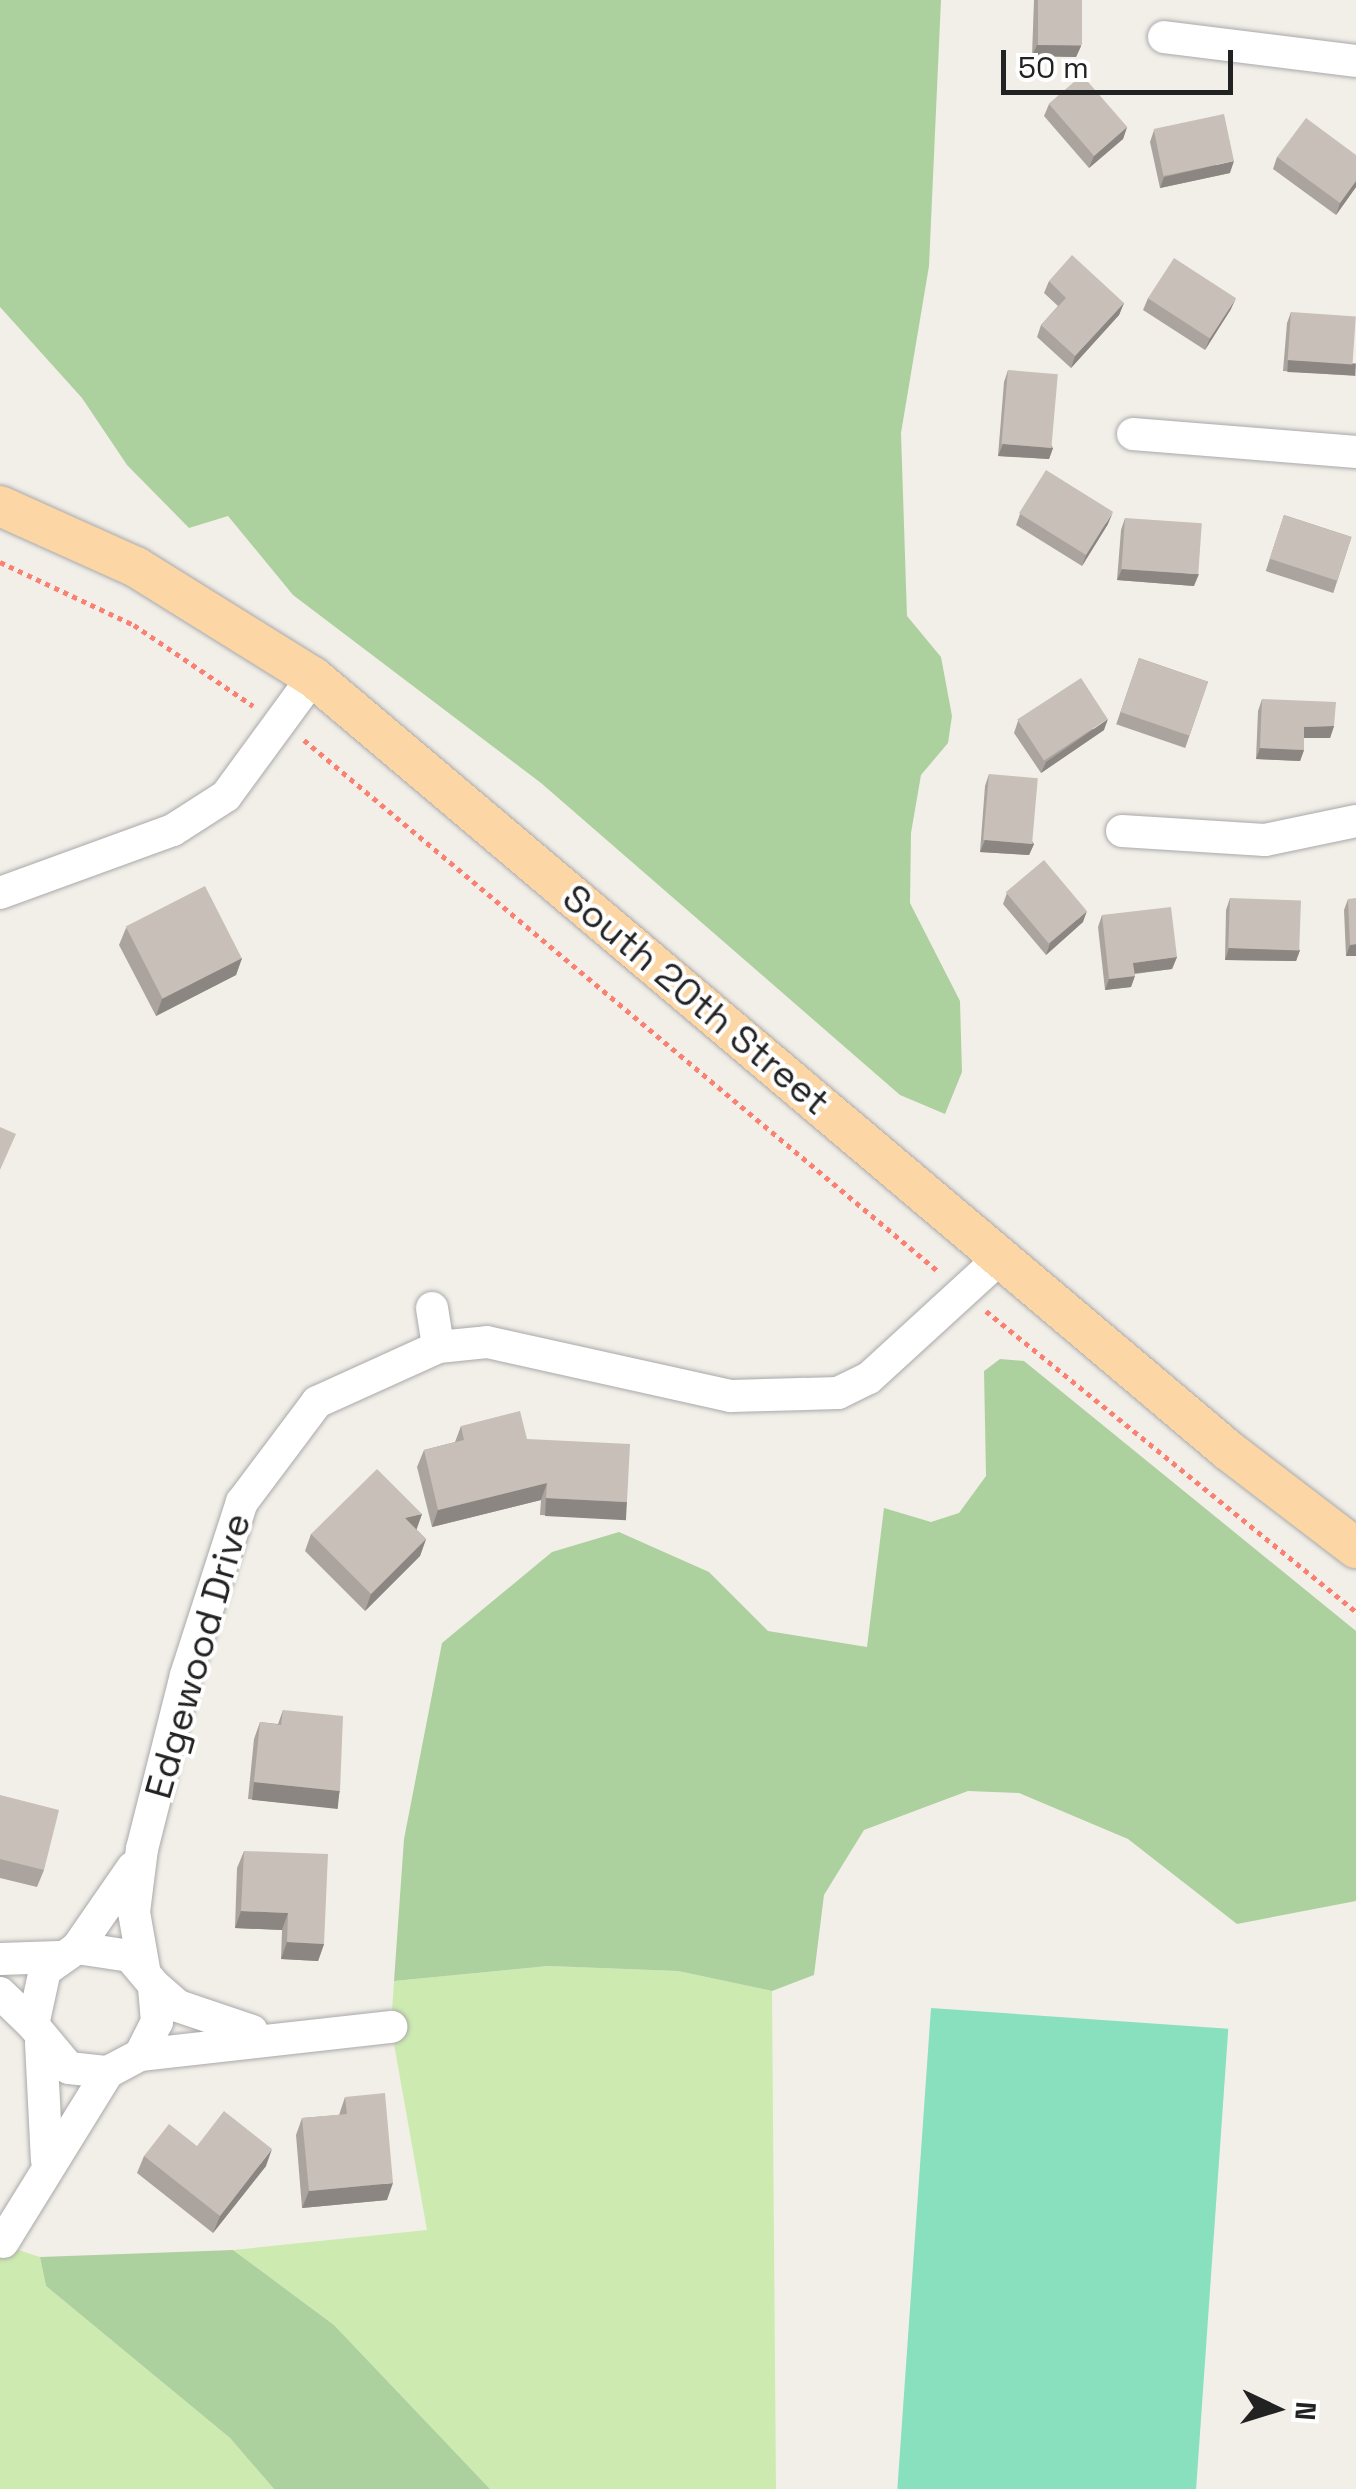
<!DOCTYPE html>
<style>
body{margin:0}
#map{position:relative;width:1356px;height:2489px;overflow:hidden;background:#f2efe9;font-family:"Space Grotesk",sans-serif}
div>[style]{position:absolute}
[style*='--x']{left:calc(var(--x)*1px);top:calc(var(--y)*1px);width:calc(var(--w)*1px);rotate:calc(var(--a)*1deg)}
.grass>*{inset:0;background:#cdebb0}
.forest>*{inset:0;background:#add19e}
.pitch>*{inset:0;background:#88e0be;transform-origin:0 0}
.path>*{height:5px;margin-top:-2.5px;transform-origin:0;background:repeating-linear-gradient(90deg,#fa8072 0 5px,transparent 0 10px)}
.roads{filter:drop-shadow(0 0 2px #a9a9a9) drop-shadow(0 0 2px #a9a9a9)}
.minor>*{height:32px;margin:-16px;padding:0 16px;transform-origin:16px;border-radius:16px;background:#fff}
.major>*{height:40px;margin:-20px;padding:0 20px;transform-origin:20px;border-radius:20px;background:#fcd6a4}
.wall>*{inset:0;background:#aba49e;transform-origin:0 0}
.shaded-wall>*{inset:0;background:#8b8681;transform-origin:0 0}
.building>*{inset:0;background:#c7bfb8;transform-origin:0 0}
span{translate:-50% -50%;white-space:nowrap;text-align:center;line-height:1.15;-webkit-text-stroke:8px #fff;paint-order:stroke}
.street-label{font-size:38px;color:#222}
.north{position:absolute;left:1226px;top:2359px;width:100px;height:100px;-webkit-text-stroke:8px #fff;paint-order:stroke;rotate:94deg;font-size:28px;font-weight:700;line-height:40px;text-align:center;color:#222}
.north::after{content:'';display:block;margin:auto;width:35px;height:45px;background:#222;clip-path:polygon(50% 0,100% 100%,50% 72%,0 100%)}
.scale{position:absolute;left:1001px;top:50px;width:232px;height:45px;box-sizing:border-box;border:5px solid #222;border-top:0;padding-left:12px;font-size:30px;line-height:35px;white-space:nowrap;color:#222;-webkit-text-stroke:8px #fff;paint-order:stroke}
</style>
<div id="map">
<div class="grass">
<div style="clip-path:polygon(548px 1966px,678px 1971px,772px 1991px,776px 2489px,490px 2489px,334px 2325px,233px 2250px,427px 2230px,391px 2027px,394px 1981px)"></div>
<div style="clip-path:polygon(0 2244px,40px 2257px,46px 2286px,230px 2438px,274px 2489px,0 2489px)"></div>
</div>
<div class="forest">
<div style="clip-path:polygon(0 0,941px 0,929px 266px,901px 433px,907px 616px,941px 657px,952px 716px,948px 743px,921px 775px,911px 833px,910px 903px,960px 1001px,962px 1072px,945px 1114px,900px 1095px,541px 783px,293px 595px,228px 516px,189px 528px,127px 465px,82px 398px,0 307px)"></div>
<div style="clip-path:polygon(1000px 1359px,1024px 1361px,1356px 1631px,1356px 1901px,1237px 1924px,1128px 1839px,1019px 1793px,968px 1791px,864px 1830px,824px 1895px,814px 1975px,772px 1991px,678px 1971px,548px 1966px,394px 1981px,404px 1839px,442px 1643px,552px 1552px,619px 1532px,709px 1572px,768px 1631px,867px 1647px,884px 1508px,931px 1522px,959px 1513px,986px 1476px,984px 1371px)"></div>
<div style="clip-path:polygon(233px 2250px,334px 2325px,490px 2489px,274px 2489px,230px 2438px,46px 2286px,40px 2257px)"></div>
</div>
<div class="pitch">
<div style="left:931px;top:2008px;width:298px;height:482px;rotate:4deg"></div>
</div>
<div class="path">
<div style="--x:0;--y:562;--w:148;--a:25.2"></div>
<div style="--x:134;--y:625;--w:144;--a:34.2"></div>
<div style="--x:304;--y:740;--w:828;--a:39.96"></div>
<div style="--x:986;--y:1311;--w:477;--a:39.1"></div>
</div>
<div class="roads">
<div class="minor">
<div style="--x:1164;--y:37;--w:193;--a:7.1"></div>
<div style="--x:1133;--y:434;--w:224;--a:4.6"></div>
<div style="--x:1122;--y:831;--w:143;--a:3.6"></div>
<div style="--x:1265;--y:840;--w:93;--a:-11.8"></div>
<div style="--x:0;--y:893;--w:184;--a:-20"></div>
<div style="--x:173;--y:830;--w:63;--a:-32.7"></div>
<div style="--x:226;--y:796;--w:147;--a:-53.8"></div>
<div style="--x:432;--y:1308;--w:39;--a:81"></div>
<div style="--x:77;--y:1948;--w:98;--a:-55.3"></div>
<div style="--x:0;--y:1959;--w:59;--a:-1.9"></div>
<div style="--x:144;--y:1969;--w:58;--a:-100"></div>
<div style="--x:134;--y:1912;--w:64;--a:-82.8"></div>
<div style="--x:142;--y:1849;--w:179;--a:-75.8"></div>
<div style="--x:186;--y:1675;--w:182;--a:-72.1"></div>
<div style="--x:242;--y:1502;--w:125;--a:-53.1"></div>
<div style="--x:317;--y:1402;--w:133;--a:-24.4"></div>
<div style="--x:438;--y:1347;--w:49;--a:-5.8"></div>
<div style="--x:487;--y:1342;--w:250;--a:12.5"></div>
<div style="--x:731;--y:1396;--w:107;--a:-1.6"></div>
<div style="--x:838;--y:1393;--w:34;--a:-26"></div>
<div style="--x:869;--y:1378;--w:180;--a:-42.5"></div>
<div style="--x:154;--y:1985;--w:32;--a:41"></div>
<div style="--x:178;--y:2006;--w:78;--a:18.7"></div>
<div style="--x:0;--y:1993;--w:46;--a:44.1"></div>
<div style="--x:41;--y:2043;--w:117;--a:87.1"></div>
<div style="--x:140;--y:2055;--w:253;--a:-6.4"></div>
<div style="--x:3;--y:2242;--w:200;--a:-58.3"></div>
<div style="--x:108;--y:2072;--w:36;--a:-28"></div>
<div style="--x:140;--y:2055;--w:37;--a:-63"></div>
<div style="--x:157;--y:2022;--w:37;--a:-95"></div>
<div style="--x:154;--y:1985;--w:38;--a:-130"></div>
<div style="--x:130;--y:1956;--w:54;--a:-171.4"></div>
<div style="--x:77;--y:1948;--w:39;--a:145"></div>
<div style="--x:45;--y:1970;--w:56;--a:102.3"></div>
<div style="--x:33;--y:2025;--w:56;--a:50.1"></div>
<div style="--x:69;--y:2068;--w:39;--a:6"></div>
</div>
<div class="major">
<div style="--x:0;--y:506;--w:149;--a:24.2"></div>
<div style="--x:136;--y:567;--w:208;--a:31.9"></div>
<div style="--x:313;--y:677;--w:1199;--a:40.2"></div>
<div style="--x:1229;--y:1451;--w:160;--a:37.4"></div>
</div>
</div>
<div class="wall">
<div style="clip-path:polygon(1034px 0,1082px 0,1081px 46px,1076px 57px,1032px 56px)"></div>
<div style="clip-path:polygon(1049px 104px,1127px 127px,1123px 139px,1089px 168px,1044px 116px)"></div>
<div style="clip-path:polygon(1154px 130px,1230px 173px,1160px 188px,1150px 142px)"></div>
<div style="clip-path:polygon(1356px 155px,1356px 187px,1336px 215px,1273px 169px,1277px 157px)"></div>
<div style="clip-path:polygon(1049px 281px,1124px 303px,1119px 315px,1071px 368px,1037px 337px,1041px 325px,1058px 306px,1044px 293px)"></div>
<div style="clip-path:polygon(1148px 298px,1231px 309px,1205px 350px,1143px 310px)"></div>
<div style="clip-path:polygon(1291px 312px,1356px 376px,1283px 371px,1287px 323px)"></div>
<div style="clip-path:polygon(1008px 370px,1053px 448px,1049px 459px,998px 456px,1004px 382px)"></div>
<div style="clip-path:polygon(1020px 514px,1108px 524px,1082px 566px,1016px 525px)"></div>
<div style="left:1284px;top:515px;width:71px;height:59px;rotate:18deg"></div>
<div style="clip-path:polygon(1125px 518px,1194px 586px,1117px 580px,1121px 530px)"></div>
<div style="left:1139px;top:658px;width:73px;height:70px;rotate:19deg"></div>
<div style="clip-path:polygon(1262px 699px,1334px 726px,1330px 738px,1304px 738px,1304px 750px,1300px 761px,1256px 759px,1258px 711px)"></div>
<div style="clip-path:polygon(1018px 721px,1104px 730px,1041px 773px,1014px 733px)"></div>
<div style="clip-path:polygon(989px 774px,1034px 844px,1029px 855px,980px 852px,985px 786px)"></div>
<div style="clip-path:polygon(1007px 893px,1083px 922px,1046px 955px,1003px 904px)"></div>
<div style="clip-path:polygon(1230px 898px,1300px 950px,1296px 961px,1225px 960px,1226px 910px)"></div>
<div style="clip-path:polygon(1348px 899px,1356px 956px,1346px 956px,1344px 910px)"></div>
<div style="clip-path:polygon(1102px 915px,1177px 957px,1172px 969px,1135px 974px,1131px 987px,1105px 990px,1098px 927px)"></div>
<div style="clip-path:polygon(126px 928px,242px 958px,236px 975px,156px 1016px,119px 945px)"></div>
<div style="clip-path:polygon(461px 1426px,527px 1439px,627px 1502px,621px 1519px,540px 1515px,541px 1500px,432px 1527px,417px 1467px,424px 1450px,455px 1442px)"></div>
<div style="clip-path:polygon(422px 1514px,416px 1529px,426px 1539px,420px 1556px,365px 1611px,305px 1551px,311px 1534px)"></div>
<div style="clip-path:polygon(283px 1710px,340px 1791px,334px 1808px,248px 1799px,254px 1739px,260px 1722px,278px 1724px)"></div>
<div style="clip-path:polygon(0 1795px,44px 1870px,37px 1887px,0 1878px)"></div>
<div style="clip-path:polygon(244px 1851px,324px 1944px,318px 1961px,281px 1959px,282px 1930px,235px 1928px,237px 1868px)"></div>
<div style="clip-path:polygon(345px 2097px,387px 2200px,302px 2208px,296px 2135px,302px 2118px,339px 2115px)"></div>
<div style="clip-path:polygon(197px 2146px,266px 2166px,213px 2233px,137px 2173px,144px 2156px)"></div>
</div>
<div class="shaded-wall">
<div style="clip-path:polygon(1037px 45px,1081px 46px,1076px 57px,1032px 56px)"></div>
<div style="clip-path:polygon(1127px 127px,1123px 139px,1089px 168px,1094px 156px)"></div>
<div style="clip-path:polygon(1234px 161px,1230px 173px,1160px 188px,1164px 177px)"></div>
<div style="clip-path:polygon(1356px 181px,1356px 187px,1336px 215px,1340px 203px)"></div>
<div style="clip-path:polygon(1236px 298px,1231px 309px,1205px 350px,1210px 338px)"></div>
<div style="clip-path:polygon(1124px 303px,1119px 315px,1071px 368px,1075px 356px)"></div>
<div style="left:1288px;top:360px;width:68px;height:12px;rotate:3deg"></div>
<div style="clip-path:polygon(1003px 444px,1053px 448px,1049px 459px,998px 456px)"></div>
<div style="clip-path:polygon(1113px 512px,1108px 524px,1082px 566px,1086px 555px)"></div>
<div style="clip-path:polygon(1122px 569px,1199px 574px,1194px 586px,1117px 580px)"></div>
<div style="clip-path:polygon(1108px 719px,1104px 730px,1041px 773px,1046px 762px)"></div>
<div style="clip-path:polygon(1334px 726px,1330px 738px,1300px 738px,1304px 727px)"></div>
<div style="clip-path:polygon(1260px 748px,1304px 750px,1300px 761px,1256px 759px)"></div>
<div style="clip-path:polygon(985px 840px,1034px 844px,1029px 855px,980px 852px)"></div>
<div style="clip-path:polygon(1087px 911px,1083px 922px,1046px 955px,1050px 943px)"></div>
<div style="clip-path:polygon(1356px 944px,1356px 956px,1346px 956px,1350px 945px)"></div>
<div style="clip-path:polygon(1229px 948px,1300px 950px,1296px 961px,1225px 960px)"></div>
<div style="clip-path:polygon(1177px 957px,1172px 969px,1129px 974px,1133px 963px)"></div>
<div style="clip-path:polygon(242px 958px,236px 975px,156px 1016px,162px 999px)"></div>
<div style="clip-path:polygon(1135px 976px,1131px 987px,1105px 990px,1109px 979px)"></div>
<div style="clip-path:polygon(547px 1483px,541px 1500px,432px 1527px,438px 1510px)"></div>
<div style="left:546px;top:1498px;width:81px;height:18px;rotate:3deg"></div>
<div style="clip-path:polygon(422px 1514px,416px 1531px,405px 1518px)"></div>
<div style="clip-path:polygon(426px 1539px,420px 1556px,365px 1611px,371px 1594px)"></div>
<div style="left:254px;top:1782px;width:86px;height:18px;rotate:6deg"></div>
<div style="clip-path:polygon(241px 1911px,288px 1913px,282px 1930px,235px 1928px)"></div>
<div style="clip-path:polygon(287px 1942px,324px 1944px,318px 1961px,281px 1959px)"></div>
<div style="clip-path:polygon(272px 2149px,266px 2166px,213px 2233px,220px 2216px)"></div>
<div style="clip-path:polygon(393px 2183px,387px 2200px,302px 2208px,309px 2191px)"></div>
</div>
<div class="building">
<div style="left:1038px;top:0;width:44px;height:45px"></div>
<div style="left:1082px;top:75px;width:69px;height:44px;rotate:49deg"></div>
<div style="left:1224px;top:114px;width:48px;height:72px;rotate:78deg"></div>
<div style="clip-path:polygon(1306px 118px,1356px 155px,1356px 181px,1340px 203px,1277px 157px)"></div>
<div style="clip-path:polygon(1072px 255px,1124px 303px,1075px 356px,1041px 325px,1066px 298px,1049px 281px)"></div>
<div style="left:1174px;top:258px;width:74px;height:48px;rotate:33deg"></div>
<div style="left:1291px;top:312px;width:65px;height:48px;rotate:4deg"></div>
<div style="left:1008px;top:370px;width:50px;height:74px;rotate:5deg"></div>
<div style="left:1046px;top:470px;width:79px;height:51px;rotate:32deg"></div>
<div style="left:1284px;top:515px;width:71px;height:46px;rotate:18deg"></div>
<div style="left:1125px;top:518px;width:77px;height:51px;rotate:4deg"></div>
<div style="left:1139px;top:658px;width:73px;height:57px;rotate:19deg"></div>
<div style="left:1081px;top:678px;width:49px;height:76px;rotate:57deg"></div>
<div style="clip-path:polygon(1262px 699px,1336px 702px,1334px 726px,1304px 727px,1304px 750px,1260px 748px)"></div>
<div style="left:989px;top:774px;width:49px;height:66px;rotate:5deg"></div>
<div style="left:1044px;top:860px;width:67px;height:50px;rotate:50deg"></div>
<div style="left:205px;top:886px;width:81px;height:89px;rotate:63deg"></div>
<div style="left:1230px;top:898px;width:71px;height:50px;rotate:2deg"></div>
<div style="clip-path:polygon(1356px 898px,1356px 944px,1350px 945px,1348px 899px)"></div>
<div style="clip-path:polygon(1171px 907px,1177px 957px,1133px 963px,1135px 976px,1109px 979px,1102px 915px)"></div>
<div style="clip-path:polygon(0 1127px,16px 1134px,0 1170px)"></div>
<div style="clip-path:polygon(520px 1411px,527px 1439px,630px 1444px,627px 1502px,546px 1498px,547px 1483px,438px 1510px,424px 1450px,464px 1440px,461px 1426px)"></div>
<div style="clip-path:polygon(377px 1469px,422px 1514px,405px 1518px,426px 1539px,371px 1594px,311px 1534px)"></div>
<div style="clip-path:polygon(283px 1710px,343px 1716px,340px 1791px,254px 1782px,260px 1722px,281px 1725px)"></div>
<div style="clip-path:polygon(0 1795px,59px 1810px,44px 1870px,0 1859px)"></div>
<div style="clip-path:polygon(244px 1851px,328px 1854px,324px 1944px,287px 1942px,288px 1913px,241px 1911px)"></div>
<div style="clip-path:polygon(385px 2093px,393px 2183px,309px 2191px,302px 2118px,347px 2114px,345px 2097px)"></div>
<div style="clip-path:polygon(224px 2111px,272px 2149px,220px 2216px,144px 2156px,169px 2124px,197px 2146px)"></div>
</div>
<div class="street-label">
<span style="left:696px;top:1000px;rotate:40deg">South 20th Street</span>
<span style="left:198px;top:1656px;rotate:-74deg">Edgewood Drive</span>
</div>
<div class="north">N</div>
<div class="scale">50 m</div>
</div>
